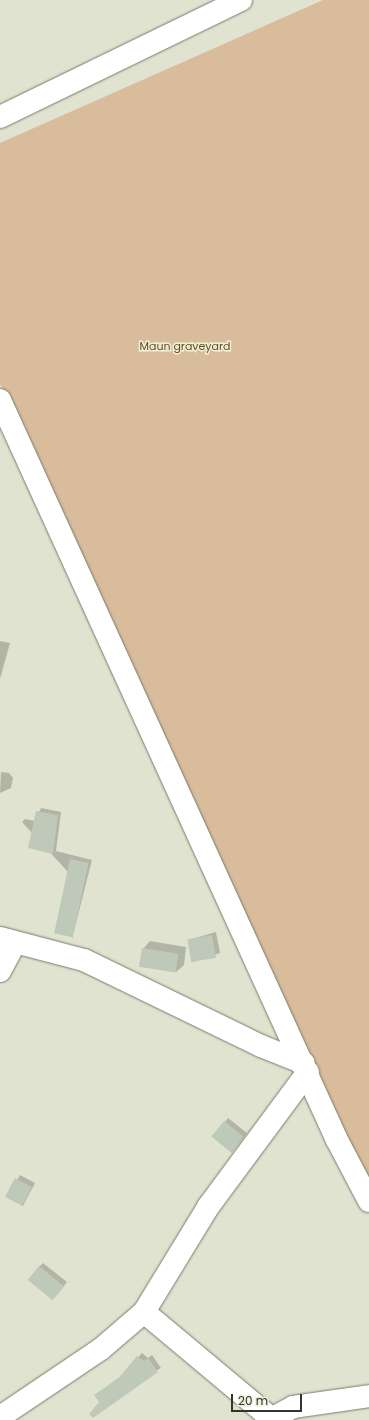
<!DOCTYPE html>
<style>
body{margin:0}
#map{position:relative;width:369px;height:1420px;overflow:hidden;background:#dfe3d0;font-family:Poppins,sans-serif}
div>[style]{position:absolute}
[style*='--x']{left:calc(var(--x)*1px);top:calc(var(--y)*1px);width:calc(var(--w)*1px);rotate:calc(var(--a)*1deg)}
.green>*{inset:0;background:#d8bc9c}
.shadow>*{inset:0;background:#0003;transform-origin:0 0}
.building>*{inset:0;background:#bec9b9;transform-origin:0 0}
.roads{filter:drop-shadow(0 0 1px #797c6b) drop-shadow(0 0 1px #797c6b)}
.minor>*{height:22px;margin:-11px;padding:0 11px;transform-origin:11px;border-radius:11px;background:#fff}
span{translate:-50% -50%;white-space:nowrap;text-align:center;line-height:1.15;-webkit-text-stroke:3px #ecf0dd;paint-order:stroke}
.park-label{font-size:11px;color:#70490f}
.scale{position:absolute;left:231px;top:1394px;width:71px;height:18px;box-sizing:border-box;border:2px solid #32332c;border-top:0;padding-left:5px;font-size:12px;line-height:14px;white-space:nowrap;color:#32332c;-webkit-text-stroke:3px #ecf0dd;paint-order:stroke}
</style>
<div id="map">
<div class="green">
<div style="clip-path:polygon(323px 0,369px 0,369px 1192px,0 384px,0 143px)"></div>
</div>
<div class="shadow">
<div style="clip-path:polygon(0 641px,10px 643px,0 679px)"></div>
<div style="clip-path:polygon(1px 772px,9px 773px,13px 778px,11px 788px,0 793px)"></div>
<div style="clip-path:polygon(41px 808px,61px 812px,56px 851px,92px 860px,72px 939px,68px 872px,22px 822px,25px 819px,35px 821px)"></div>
<div style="clip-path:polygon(216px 932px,220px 953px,192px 962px,188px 940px)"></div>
<div style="clip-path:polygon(150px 941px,186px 947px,184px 965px,176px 972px,143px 949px)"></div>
<div style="clip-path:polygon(228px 1118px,247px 1133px,235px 1148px,225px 1122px)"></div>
<div style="left:20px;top:1175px;width:17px;height:26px;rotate:28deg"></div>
<div style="clip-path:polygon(43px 1263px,67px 1282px,57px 1295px,39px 1267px)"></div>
<div style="clip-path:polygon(142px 1353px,148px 1358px,152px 1355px,161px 1368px,100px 1402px,99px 1392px,120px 1377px)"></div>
</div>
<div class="building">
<div style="clip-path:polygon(36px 811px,58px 815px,53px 854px,28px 848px)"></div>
<div style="left:70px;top:859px;width:19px;height:76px;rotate:12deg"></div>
<div style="left:212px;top:935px;width:23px;height:25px;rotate:80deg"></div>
<div style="left:142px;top:948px;width:37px;height:19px;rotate:9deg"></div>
<div style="left:224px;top:1121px;width:26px;height:20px;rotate:39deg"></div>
<div style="left:15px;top:1178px;width:19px;height:21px;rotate:28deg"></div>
<div style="left:39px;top:1266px;width:32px;height:18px;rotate:39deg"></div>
<div style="clip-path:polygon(137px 1356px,144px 1361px,148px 1358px,158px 1372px,93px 1418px,89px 1414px,99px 1402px,94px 1395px,117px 1380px)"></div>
</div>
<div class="roads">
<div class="minor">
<div style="--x:0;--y:117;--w:268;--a:-25.9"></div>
<div style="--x:0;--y:400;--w:813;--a:65.52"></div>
<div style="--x:337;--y:1140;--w:69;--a:62.3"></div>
<div style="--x:0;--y:938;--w:87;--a:14.7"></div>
<div style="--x:84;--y:960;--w:197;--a:25.9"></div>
<div style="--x:261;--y:1046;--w:46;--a:21.6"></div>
<div style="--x:0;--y:971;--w:32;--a:-62"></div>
<div style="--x:144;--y:1312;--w:123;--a:-58.6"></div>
<div style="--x:208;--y:1207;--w:168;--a:-53.5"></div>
<div style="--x:0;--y:1417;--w:122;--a:-34"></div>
<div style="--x:101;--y:1349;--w:57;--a:-40.7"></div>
<div style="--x:144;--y:1312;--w:168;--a:39.9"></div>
<div style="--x:269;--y:1420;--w:27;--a:-28"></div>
<div style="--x:293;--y:1407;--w:77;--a:-8.2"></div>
</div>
</div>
<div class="park-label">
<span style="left:185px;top:346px">Maun graveyard</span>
</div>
<div class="scale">20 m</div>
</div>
